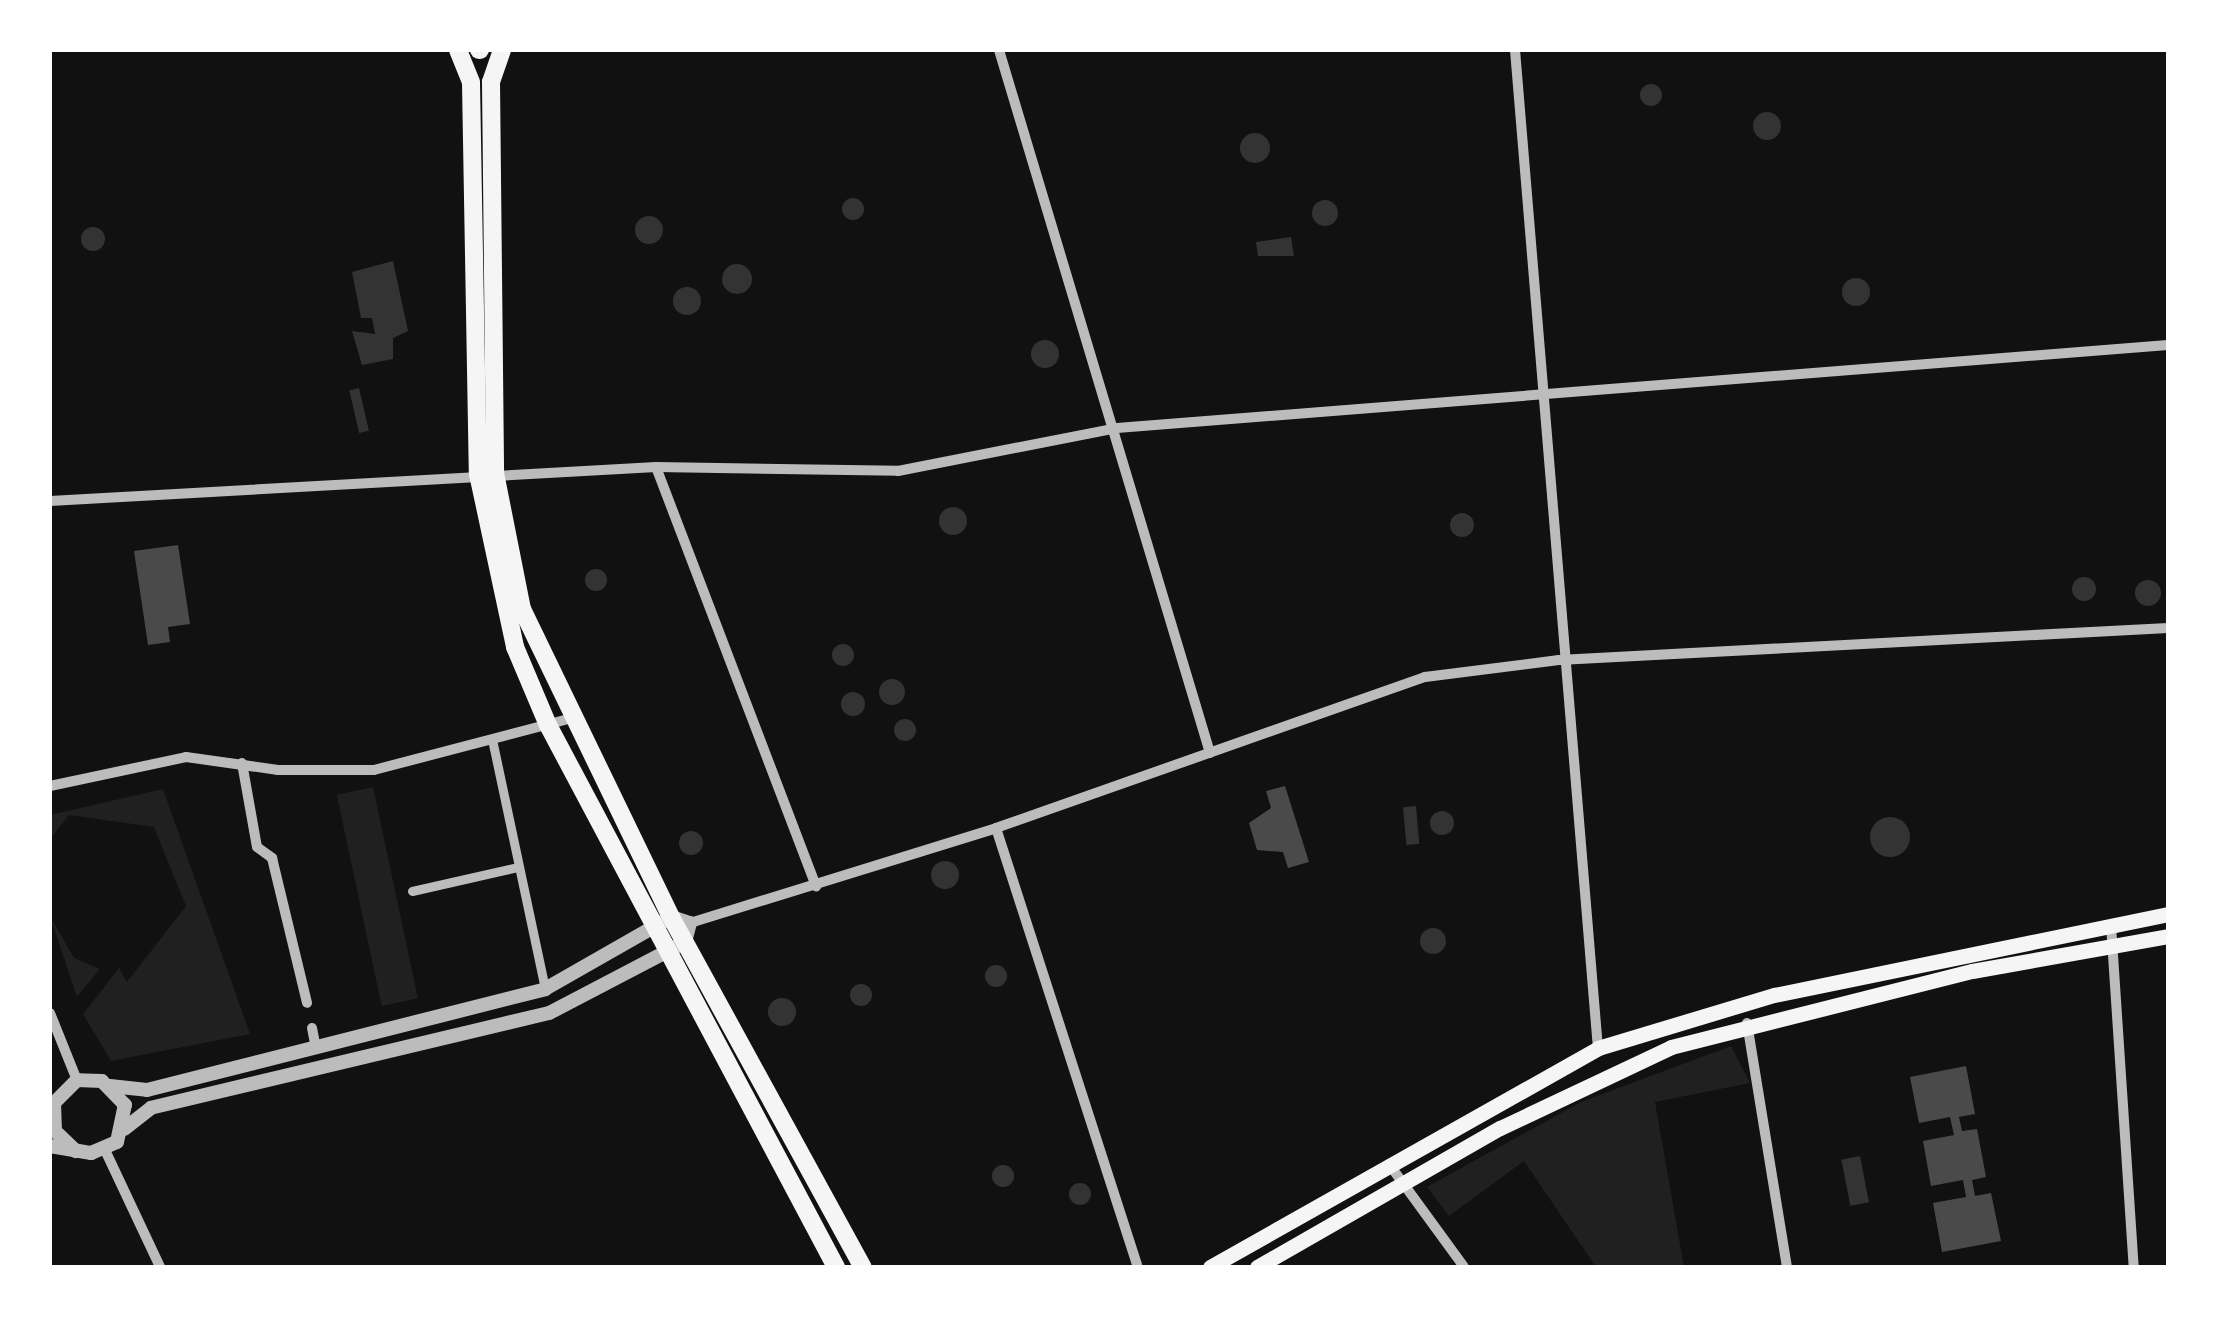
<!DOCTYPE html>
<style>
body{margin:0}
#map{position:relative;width:2218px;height:1317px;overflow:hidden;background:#111;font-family:"Playfair Display",serif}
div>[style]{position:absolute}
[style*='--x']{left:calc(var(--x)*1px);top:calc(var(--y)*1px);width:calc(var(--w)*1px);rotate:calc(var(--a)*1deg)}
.green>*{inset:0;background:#202020;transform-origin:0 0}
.water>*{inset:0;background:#333;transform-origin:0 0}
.round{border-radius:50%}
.building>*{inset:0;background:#4a4a4a}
.pedestrian>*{height:9px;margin:-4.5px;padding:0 4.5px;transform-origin:4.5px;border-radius:4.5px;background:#bcbcbc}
.minor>*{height:10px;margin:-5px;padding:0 5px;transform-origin:5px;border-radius:5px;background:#bcbcbc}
.tertiary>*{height:14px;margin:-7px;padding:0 7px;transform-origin:7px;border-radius:7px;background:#bcbcbc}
.secondary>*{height:15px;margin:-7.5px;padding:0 7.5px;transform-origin:7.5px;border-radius:7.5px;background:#f5f5f5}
.primary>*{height:18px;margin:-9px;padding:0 9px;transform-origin:9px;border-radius:9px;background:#f5f5f5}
span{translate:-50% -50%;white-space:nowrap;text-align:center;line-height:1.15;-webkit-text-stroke:9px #fff;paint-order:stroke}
.frame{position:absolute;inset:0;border:52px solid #fff;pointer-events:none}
</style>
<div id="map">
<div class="green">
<div style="left:373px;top:787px;width:216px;height:37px;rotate:78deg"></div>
<div style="clip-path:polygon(163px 789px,250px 1034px,111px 1061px,83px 1014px,119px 968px,127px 982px,186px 906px,154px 827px,69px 815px,50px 839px,50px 815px)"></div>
<div style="clip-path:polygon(50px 916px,74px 958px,100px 969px,77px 997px)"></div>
<div style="clip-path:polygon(1731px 1046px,1750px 1083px,1655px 1102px,1684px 1267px,1596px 1267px,1524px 1161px,1449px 1216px,1427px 1187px,1581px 1102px)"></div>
</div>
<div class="water">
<div class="round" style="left:1640px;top:84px;width:22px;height:22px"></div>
<div class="round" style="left:1753px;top:112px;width:28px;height:28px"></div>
<div class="round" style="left:1240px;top:133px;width:30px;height:30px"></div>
<div class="round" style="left:842px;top:198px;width:22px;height:22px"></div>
<div class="round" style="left:1312px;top:200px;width:26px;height:26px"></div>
<div class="round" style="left:635px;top:216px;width:28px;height:28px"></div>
<div class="round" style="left:81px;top:227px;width:24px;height:24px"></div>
<div style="clip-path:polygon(1291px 237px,1294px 256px,1258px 256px,1256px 242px)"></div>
<div style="clip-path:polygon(393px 261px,408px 331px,393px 338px,393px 359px,362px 365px,352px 331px,375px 334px,372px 318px,361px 318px,352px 272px)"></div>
<div class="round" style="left:722px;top:264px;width:30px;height:30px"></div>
<div class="round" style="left:1842px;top:278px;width:28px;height:28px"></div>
<div class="round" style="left:673px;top:287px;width:28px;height:28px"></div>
<div class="round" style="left:1031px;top:340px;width:28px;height:28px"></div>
<div style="left:359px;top:388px;width:44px;height:10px;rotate:77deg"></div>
<div class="round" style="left:939px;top:507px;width:28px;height:28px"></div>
<div class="round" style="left:1450px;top:513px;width:24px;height:24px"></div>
<div class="round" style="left:585px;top:569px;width:22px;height:22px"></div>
<div class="round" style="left:2072px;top:577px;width:24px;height:24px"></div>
<div class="round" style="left:2135px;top:580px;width:26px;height:26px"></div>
<div class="round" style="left:832px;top:644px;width:22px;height:22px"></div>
<div class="round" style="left:879px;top:679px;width:26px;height:26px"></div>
<div class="round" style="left:841px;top:692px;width:24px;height:24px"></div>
<div class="round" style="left:894px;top:719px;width:22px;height:22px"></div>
<div style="left:1416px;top:806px;width:38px;height:13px;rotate:85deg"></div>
<div class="round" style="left:1430px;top:811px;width:24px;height:24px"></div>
<div class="round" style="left:1870px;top:817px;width:40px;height:40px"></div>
<div class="round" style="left:679px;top:831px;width:24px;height:24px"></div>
<div class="round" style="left:931px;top:861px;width:28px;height:28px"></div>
<div class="round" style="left:1420px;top:928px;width:26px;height:26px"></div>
<div class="round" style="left:985px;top:965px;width:22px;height:22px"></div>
<div class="round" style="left:850px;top:984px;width:22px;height:22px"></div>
<div class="round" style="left:768px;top:998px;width:28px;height:28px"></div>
<div style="left:1860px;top:1156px;width:47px;height:19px;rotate:79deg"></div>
<div class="round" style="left:992px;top:1165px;width:22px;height:22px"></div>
<div class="round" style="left:1069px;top:1183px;width:22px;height:22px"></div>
</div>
<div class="building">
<div style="clip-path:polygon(178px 545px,190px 624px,168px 627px,170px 642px,148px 645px,134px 551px)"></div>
<div style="clip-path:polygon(1285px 786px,1309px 862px,1288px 868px,1283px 852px,1257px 850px,1249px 823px,1271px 808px,1266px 791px)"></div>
<div style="clip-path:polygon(1966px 1066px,1975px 1114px,1959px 1117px,1962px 1131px,1977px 1129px,1986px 1177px,1972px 1180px,1975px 1196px,1991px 1193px,2001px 1241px,1942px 1252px,1933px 1203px,1966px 1197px,1963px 1180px,1931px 1186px,1923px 1141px,1954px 1135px,1950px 1117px,1919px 1123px,1910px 1077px)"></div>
</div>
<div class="pedestrian">
<div style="--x:493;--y:744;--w:250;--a:78"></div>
<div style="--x:412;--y:891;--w:109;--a:-12.8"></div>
</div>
<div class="minor">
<div style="--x:999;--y:50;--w:734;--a:73.29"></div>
<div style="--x:1515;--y:50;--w:1001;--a:85.25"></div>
<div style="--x:656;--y:467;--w:449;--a:69.1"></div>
<div style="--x:50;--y:501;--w:607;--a:-3.21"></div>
<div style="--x:656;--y:467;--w:242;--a:0.9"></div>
<div style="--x:898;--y:471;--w:223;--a:-11.1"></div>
<div style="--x:1117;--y:428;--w:1054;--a:-4.52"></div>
<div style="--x:242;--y:763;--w:85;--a:79.9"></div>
<div style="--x:257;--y:847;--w:19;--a:36"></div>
<div style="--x:272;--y:858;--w:149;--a:76.4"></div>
<div style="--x:50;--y:786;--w:139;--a:-12"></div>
<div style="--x:186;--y:757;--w:93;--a:8"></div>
<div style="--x:278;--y:770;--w:96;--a:0"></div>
<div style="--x:374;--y:770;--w:202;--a:-14.7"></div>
<div style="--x:996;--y:828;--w:461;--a:72.1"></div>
<div style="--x:690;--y:923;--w:320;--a:-17.2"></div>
<div style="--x:996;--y:828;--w:455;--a:-19.4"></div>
<div style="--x:1425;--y:677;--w:135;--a:-7.2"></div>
<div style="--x:1559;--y:660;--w:610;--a:-3.01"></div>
<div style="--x:2111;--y:925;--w:343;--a:86.2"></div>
<div style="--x:50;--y:1013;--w:72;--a:68.1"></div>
<div style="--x:1747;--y:1023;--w:247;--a:80.7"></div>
<div style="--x:312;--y:1028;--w:21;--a:79"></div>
<div style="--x:105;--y:1150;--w:129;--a:64.8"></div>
<div style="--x:1389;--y:1164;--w:127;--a:53.9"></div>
</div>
<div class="tertiary">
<div style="--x:110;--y:1086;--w:37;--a:6"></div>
<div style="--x:147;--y:1090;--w:411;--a:-14.2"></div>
<div style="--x:545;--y:989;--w:145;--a:-29.7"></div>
<div style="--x:671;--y:917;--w:20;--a:18"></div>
<div style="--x:690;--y:923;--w:20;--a:105"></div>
<div style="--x:685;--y:942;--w:153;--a:152.4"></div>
<div style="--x:549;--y:1013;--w:409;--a:166.6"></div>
<div style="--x:151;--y:1108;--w:34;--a:142"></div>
<div style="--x:50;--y:1146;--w:42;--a:9.7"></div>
<div style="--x:91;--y:1153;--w:28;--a:-23"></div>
<div style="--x:117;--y:1142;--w:38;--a:-78"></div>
<div style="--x:125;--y:1105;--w:33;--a:-134"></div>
<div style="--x:102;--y:1081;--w:25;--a:-178"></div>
<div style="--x:77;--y:1080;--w:33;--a:135"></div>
<div style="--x:54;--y:1103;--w:28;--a:88"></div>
<div style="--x:55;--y:1131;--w:29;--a:44"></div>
</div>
<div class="secondary">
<div style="--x:1210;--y:1267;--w:446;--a:-29.4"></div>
<div style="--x:1598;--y:1048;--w:184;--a:-16.8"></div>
<div style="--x:1774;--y:995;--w:402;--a:-11.6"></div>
<div style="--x:1257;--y:1267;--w:280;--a:-29.8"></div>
<div style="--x:1500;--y:1128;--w:189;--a:-25.3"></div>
<div style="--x:1671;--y:1047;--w:310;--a:-14.2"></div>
<div style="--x:1972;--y:971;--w:199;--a:-10.1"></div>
</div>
<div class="primary">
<div style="--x:458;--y:50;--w:35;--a:68"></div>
<div style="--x:471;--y:83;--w:391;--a:89"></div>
<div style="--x:478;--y:474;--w:177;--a:77.9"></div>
<div style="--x:515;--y:647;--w:85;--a:67.1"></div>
<div style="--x:548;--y:725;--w:614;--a:62.02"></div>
<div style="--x:479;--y:50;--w:1;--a:0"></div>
<div style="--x:502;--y:50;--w:34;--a:109"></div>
<div style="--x:491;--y:82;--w:391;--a:89.4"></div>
<div style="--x:495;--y:473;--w:139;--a:78.8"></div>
<div style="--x:522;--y:609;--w:342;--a:64.2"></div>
<div style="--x:671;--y:917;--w:399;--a:61.3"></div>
</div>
<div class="frame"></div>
</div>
